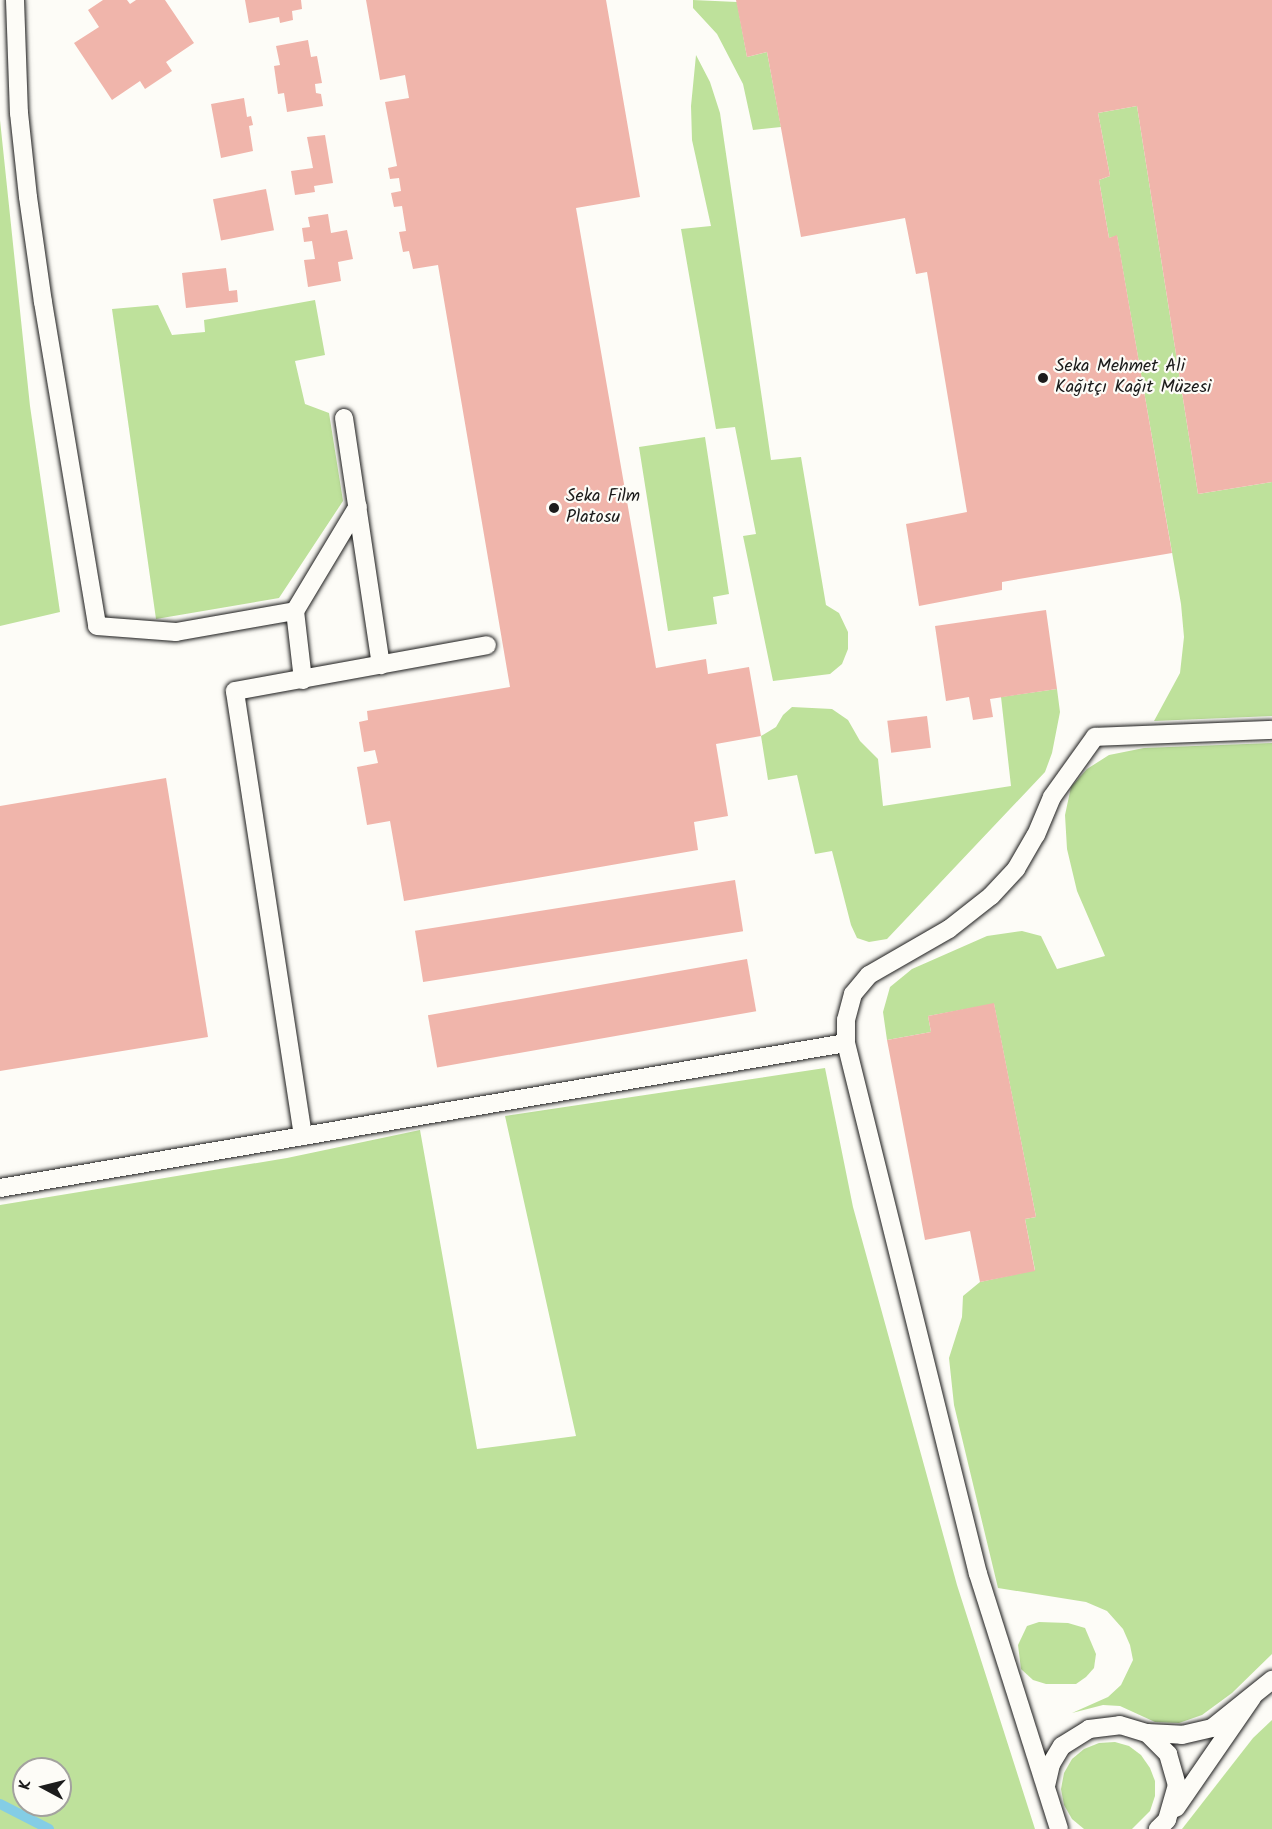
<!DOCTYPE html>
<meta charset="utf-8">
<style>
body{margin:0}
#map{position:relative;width:1272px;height:1829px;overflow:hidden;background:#fdfcf7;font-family:Kalam,sans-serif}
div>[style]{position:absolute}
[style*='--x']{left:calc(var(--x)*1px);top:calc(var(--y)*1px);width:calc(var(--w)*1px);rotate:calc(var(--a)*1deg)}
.green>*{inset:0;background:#bee19b}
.stream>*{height:10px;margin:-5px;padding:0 5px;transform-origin:5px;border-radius:5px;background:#84cde5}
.building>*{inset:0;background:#f0b5ab;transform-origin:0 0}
.roads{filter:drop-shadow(0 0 2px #1c1c1c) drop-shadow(0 0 2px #1c1c1c)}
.service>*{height:18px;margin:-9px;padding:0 9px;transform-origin:9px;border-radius:9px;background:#fdfcf7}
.dots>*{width:16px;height:16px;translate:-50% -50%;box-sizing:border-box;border:3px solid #fdfcf7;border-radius:50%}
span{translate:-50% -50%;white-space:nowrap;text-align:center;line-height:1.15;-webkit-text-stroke:4.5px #fdfcf7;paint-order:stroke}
.poi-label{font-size:18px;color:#1c1c1c}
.left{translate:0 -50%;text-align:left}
.north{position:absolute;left:12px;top:1757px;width:60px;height:60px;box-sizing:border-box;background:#fdfcf7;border:2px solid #a3a29f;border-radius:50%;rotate:277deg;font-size:16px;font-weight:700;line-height:24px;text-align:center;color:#1c1c1c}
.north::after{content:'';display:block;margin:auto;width:21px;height:27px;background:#1c1c1c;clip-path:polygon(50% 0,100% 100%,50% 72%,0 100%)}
</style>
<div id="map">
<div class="green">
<div style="clip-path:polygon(693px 0,737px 2px,747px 57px,767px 52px,781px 127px,753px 130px,743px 84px,717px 34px,693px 8px)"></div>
<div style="clip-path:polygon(696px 55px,710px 82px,720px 113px,771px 460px,801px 457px,826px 605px,839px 613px,848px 632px,848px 649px,842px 664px,830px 674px,773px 681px,743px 536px,756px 534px,735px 427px,716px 429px,681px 229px,711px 226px,692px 140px,691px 106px)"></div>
<div style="clip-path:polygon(1137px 106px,1198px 494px,1272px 482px,1272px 716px,1154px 721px,1180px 673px,1184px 637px,1181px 604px,1117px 236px,1109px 238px,1099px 180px,1110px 176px,1098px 113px)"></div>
<div style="clip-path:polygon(0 120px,30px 406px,60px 612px,0 626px)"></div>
<div style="clip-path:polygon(315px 300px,325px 355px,295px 361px,305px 404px,329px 413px,343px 501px,279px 598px,156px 619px,112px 309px,158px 305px,172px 335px,205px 332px,204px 320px)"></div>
<div style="clip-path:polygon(705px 437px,729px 594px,713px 597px,717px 624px,668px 631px,639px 447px)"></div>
<div style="clip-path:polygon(1057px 689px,1060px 712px,1052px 753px,1045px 772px,887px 939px,869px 942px,857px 938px,851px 925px,832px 851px,815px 854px,797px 775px,768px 780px,761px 736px,776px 727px,783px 715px,792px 707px,832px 709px,848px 720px,860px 741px,878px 759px,883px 806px,1011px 786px,1001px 697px)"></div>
<div style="clip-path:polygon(1272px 743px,1272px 1654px,1232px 1693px,1202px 1715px,1179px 1723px,1155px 1722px,1120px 1706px,1103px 1705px,1072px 1713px,1108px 1697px,1121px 1685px,1133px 1660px,1130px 1645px,1123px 1629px,1107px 1611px,1086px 1602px,998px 1588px,954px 1405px,949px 1358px,962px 1317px,963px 1296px,980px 1282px,1035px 1270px,1025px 1219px,1036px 1217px,994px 1004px,928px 1016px,931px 1032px,887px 1040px,883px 1012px,890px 987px,912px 969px,987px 936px,1022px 931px,1041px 936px,1057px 969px,1105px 956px,1077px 891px,1067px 849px,1065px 815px,1071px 787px,1087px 769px,1109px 755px,1144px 748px)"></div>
<div style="clip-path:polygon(evenodd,825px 1068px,853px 1207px,957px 1585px,1035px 1829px,0 1829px,0 1205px,287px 1158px,420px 1130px,477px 1449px,576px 1436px,505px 1116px,825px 1068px,24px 1769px,60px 1769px,60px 1805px,24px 1805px,24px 1769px)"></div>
<div style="clip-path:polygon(1039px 1622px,1068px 1623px,1085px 1628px,1096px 1654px,1094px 1668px,1086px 1677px,1076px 1684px,1046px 1684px,1033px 1680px,1021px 1669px,1018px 1645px,1027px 1626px)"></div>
<div style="clip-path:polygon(1272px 1720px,1272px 1829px,1182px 1829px,1253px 1738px)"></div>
<div style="clip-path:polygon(1115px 1742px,1129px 1746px,1141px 1755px,1150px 1768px,1155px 1781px,1155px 1796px,1150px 1811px,1132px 1829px,1084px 1829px,1072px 1819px,1064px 1805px,1061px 1789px,1064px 1773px,1072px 1759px,1084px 1749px,1099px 1743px)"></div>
</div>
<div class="stream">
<div style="--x:0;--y:1804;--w:55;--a:27"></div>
</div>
<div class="building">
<div style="clip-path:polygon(103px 0,127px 0,130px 4px,136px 0,165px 0,194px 43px,166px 62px,172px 71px,145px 89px,140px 81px,112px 100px,74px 43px,99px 27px,88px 10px)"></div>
<div style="clip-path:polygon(245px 0,301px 0,302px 9px,292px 11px,293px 20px,280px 23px,279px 17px,249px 23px)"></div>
<div style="clip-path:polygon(366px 0,606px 0,640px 197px,576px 208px,656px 668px,706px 659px,708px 674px,749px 667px,761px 736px,716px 744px,728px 816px,694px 822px,698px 850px,404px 901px,390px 821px,367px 825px,357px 767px,378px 763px,375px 750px,364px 752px,359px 722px,368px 720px,367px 711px,510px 687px,438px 265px,413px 269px,409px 251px,403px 252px,399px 232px,406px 231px,402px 206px,394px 207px,391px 193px,401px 191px,399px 178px,390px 179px,388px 168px,397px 166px,385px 102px,409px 98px,405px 75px,380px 80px)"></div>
<div style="clip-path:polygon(736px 0,1272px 0,1272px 482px,1198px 494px,1137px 106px,1098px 113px,1110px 176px,1099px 180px,1109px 238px,1117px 235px,1172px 553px,1002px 582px,1002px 590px,919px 606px,906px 524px,967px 512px,927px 272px,916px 274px,905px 218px,801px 237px,767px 52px,747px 57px)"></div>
<div style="clip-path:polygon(308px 40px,311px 57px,317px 56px,322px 83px,315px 84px,316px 93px,321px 94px,323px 106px,287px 112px,284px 93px,278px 94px,274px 66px,280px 65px,276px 46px)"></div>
<div style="clip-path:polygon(244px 98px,247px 117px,251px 116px,253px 125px,249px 126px,253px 151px,221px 158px,211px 104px)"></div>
<div style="clip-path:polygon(325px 135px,333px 183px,314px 186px,315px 192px,295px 195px,291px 171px,313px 168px,307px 137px)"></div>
<div style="left:266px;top:189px;width:42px;height:54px;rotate:79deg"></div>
<div style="clip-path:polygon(328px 214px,331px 233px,347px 230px,353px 259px,338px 262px,341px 281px,308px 287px,304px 260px,315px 259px,312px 241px,304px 242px,302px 228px,310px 227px,308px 217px)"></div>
<div style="clip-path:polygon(226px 268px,229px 291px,237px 290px,238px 302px,186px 308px,182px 273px)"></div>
<div style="clip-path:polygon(1046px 610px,1057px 689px,990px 699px,993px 717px,973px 720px,969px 697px,946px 701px,935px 626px)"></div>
<div style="left:927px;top:716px;width:32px;height:40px;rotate:83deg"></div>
<div style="clip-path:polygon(166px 778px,208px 1037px,0 1071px,0 806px)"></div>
<div style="left:735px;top:880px;width:52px;height:324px;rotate:81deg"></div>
<div style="left:747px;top:959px;width:53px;height:324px;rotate:80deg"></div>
<div style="clip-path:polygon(994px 1003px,1036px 1217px,1025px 1219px,1035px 1271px,980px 1282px,970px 1231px,925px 1240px,887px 1040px,931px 1032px,928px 1016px)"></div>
</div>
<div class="roads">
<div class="service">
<div style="--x:15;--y:0;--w:113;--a:88"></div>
<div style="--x:19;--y:113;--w:84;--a:83.9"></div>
<div style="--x:28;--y:197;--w:106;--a:81.9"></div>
<div style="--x:43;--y:302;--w:328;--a:80.5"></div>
<div style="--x:97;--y:626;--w:79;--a:4.3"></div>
<div style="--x:176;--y:632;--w:121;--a:-10"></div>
<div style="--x:344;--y:418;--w:250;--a:81.5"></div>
<div style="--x:303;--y:680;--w:69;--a:-96.6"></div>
<div style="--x:295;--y:611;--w:122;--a:-59"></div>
<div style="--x:303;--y:1136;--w:450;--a:-98.7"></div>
<div style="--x:235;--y:691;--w:256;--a:-10.3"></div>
<div style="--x:0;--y:1188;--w:858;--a:-9.73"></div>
<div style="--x:1147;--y:1733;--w:35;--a:3"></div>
<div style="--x:1182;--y:1735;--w:31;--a:-13"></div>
<div style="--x:1212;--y:1728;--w:77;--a:-38.7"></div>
<div style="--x:1046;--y:1786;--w:23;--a:-77"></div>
<div style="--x:1051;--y:1764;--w:21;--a:-59"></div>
<div style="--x:1062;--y:1746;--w:32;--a:-32"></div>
<div style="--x:1089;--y:1729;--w:31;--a:-7"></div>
<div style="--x:1120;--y:1725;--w:28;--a:17"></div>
<div style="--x:1147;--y:1733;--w:30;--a:45"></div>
<div style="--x:1168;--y:1754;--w:32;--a:74"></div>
<div style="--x:1177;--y:1785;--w:36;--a:106"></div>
<div style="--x:1167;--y:1820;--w:13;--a:135"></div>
<div style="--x:1176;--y:1808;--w:134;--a:-55.4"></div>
<div style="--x:1059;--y:1829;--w:268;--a:-107.6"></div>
<div style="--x:978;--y:1574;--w:547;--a:-103.96"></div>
<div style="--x:846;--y:1043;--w:23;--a:-90"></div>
<div style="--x:846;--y:1020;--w:27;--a:-75"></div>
<div style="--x:853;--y:994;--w:25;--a:-50"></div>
<div style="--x:869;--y:975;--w:92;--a:-29.9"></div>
<div style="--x:949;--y:929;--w:53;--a:-38.2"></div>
<div style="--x:991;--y:896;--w:37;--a:-47"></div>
<div style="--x:1016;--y:869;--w:39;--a:-60"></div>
<div style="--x:1036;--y:835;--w:41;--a:-67.2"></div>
<div style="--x:1052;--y:797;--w:74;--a:-54.4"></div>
<div style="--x:1095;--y:737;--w:177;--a:-2.3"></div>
</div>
</div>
<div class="dots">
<div style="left:1043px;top:378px;background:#1c1c1c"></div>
<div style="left:554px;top:508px;background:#1c1c1c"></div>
</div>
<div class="poi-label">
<span class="left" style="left:1055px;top:378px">Seka Mehmet Ali<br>Kağıtçı Kağıt Müzesi</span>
<span class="left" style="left:566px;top:508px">Seka Film<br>Platosu</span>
</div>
<div class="north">K</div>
</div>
